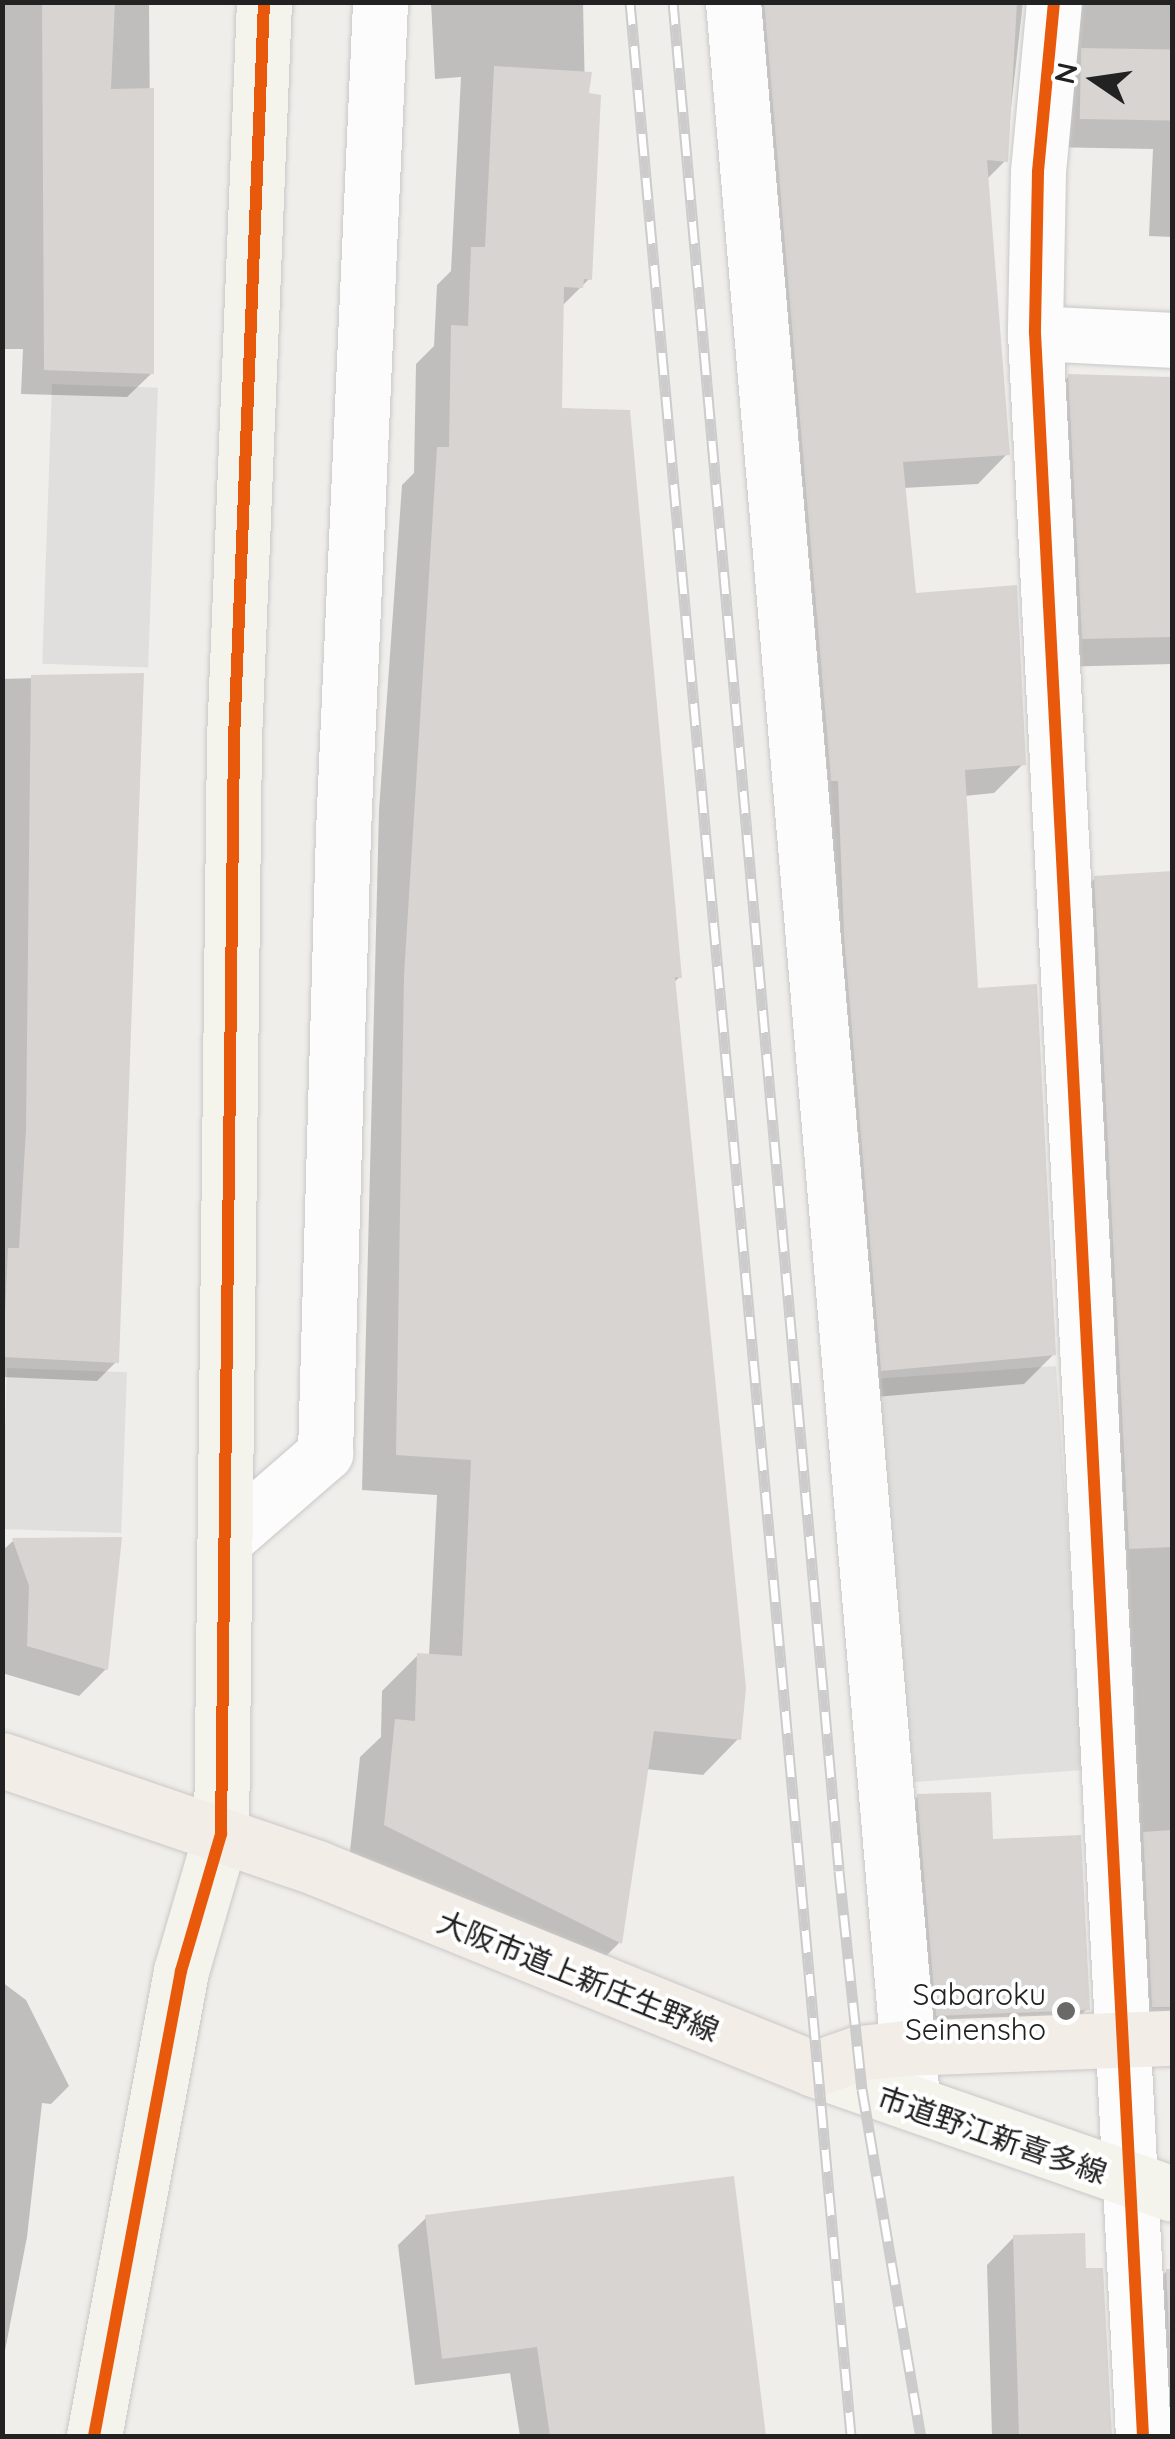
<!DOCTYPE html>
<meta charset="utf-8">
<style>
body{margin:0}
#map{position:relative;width:1175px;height:2439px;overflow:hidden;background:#f0eeeb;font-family:Quicksand,"Noto Sans JP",sans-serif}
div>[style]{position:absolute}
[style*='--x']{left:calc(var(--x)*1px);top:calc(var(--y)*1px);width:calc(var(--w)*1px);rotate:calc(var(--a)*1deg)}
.parking>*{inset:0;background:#e0dfde;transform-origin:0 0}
.shadow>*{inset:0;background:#0003}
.building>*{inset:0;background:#d7d4d2;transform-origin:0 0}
.roads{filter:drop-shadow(0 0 2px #c9c8c7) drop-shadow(0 0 2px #c9c8c7)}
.street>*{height:55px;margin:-27.5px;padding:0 27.5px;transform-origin:27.5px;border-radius:27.5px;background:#fdfcfc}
.secondary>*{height:55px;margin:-27.5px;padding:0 27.5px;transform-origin:27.5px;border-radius:27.5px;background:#f4f4ed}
.primary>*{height:55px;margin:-27.5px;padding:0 27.5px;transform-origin:27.5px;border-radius:27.5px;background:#f3ede7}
.rail>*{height:11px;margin-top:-5.5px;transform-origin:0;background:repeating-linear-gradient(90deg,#fff 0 22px,#ccc 0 44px);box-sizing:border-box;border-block:2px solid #ccc}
.cycleway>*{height:12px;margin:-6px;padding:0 6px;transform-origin:6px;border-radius:6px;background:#e8590c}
.dots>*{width:28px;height:28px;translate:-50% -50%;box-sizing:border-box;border:5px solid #fff;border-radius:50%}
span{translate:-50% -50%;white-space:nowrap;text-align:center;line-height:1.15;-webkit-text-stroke:8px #fff;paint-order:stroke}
.street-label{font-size:30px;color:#222}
.poi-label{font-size:30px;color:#222}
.right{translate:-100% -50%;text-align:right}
.frame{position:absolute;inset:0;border:5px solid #222;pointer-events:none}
.north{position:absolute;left:1045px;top:30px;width:100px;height:100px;-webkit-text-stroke:8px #fff;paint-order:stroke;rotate:283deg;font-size:28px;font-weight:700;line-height:40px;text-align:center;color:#222}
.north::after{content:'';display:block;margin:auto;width:35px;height:45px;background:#222;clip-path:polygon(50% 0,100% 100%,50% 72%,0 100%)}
</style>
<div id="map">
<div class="parking">
<div style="left:52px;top:384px;width:106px;height:280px;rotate:2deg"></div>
<div style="left:1056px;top:1366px;width:405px;height:181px;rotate:86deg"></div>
<div style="left:7px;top:1368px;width:120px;height:161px;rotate:2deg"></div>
</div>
<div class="shadow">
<div style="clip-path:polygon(2px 2px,149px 2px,152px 373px,127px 397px,21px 394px,23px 349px,2px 349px)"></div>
<div style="clip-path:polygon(431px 2px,583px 2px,589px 279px,561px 307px,560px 411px,680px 977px,673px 983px,738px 1739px,703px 1775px,646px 1769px,619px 1943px,584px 1978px,349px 1861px,360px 1757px,381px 1737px,382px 1691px,418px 1655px,429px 1656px,437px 1495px,362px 1490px,379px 810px,402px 485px,414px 473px,416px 364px,434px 346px,437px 285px,451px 271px,461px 77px,435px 79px)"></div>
<div style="clip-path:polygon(723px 2px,1023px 2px,1005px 161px,986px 180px,1007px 454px,978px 484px,903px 488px,914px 596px,1023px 764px,994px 793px,964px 796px,976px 990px,1054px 1354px,1024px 1384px,853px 1399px)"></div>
<div style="clip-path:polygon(1032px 2px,1172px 2px,1172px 237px,1149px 236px,1153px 149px,1046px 147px)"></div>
<div style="clip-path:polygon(1069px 376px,1172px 378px,1172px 664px,1054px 667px,1040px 405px)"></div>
<div style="clip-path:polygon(141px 675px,117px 1361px,97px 1381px,2px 1377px,2px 679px)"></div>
<div style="clip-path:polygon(1172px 874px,1172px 2044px,1124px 2036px,1066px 908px,1095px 878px)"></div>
<div style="clip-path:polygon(13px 1541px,106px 1669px,79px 1696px,2px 1673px,2px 1551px)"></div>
<div style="clip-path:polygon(918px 1796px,991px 1842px,1087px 2009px,1053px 2043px,903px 2049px,884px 1830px)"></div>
<div style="clip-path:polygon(2px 1982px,26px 2000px,69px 2086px,51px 2104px,42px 2103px,27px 2237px,2px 2366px)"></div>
<div style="clip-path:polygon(731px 2178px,764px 2436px,520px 2436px,510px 2373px,415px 2385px,398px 2245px,426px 2218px)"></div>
<div style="clip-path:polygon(1014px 2237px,1084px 2270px,1101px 2270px,1109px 2436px,992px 2436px,987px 2265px)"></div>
<div style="clip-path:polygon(1167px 2271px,1172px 2272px,1172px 2436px,1146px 2436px,1139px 2299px)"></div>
</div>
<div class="building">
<div style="clip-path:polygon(42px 2px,115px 2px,111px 89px,154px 88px,154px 374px,44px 370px)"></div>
<div style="clip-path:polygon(764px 2px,1017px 2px,1008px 162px,987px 160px,1010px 455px,903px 462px,916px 593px,1017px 585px,1026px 765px,965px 770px,978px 988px,1037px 984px,1056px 1355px,881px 1371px,844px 938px,838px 781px,831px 781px)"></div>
<div style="left:1081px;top:48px;width:91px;height:71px;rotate:1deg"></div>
<div style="clip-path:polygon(494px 66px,592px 72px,589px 93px,601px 95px,592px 280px,584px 279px,583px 288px,564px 287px,562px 408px,630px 410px,682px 978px,675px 977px,746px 1688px,741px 1740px,654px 1731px,622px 1944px,384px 1825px,395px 1719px,415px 1721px,417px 1653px,462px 1656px,471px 1460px,396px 1455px,404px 975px,437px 447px,449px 447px,451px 325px,468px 326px,471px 247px,485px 247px)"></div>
<div style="clip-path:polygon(1068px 374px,1172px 377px,1172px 637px,1082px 639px)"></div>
<div style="clip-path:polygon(144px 673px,119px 1363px,3px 1357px,8px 1248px,19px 1248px,26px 1129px,31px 675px)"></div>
<div style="clip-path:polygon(1172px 871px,1172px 1547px,1129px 1549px,1094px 876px)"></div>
<div style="clip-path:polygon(122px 1537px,108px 1670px,27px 1646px,29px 1586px,12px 1538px)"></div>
<div style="clip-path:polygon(991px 1792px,993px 1839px,1081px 1835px,1090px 2010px,936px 2016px,917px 1794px)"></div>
<div style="clip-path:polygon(1172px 1830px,1172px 2007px,1152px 2007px,1143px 1832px)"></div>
<div style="clip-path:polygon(734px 2176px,766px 2436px,550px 2436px,537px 2347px,442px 2359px,425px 2215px)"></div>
<div style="clip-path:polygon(1085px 2233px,1086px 2268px,1103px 2268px,1112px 2436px,1019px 2436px,1013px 2235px)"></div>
<div style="clip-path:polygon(1166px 2269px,1172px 2269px,1172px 2401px)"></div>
</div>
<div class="roads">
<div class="street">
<div style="--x:733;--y:2;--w:2103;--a:85.12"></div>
<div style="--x:1054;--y:2;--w:171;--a:95.4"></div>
<div style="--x:1038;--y:172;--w:161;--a:91.1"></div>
<div style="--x:1035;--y:333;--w:2106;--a:87.06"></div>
<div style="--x:1035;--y:333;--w:137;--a:2.9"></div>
<div style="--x:225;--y:1540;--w:133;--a:-41"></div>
<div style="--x:325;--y:1453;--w:622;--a:-88.34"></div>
<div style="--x:343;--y:831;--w:830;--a:-87.44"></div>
</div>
<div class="secondary">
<div style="--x:814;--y:2069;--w:379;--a:19.2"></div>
<div style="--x:94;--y:2436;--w:473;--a:-79.4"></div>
<div style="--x:181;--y:1971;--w:143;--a:-73.7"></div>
<div style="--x:221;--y:1834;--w:1095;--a:-89.32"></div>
<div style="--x:234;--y:739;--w:738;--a:-87.67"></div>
</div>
<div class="primary">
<div style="--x:2;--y:1760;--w:333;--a:18.9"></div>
<div style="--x:317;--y:1868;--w:536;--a:22.02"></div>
<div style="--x:814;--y:2069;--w:48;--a:-19.6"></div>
<div style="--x:859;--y:2053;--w:47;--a:-6.1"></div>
<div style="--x:906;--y:2048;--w:266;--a:-2.2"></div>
</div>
</div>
<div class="rail">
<div style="--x:630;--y:2;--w:2444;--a:84.81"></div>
<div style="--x:673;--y:2;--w:1876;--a:84.92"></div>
<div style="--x:839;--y:1871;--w:219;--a:84"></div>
<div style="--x:862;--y:2089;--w:352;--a:80.4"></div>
</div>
<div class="cycleway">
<div style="--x:1054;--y:2;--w:171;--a:95.4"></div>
<div style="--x:1038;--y:172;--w:161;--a:91.1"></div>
<div style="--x:1035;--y:333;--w:2106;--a:87.06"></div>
<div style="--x:94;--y:2436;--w:473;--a:-79.4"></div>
<div style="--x:181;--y:1971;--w:143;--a:-73.7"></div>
<div style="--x:221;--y:1834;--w:1095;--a:-89.32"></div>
<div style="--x:234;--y:739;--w:738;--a:-87.67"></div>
</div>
<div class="dots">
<div style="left:1066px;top:2011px;background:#6a6968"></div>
</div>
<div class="street-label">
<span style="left:578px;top:1976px;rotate:22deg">大阪市道上新庄生野線</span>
<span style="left:992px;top:2135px;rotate:19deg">市道野江新喜多線</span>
</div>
<div class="poi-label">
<span class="right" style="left:1046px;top:2011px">Sabaroku<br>Seinensho</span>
</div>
<div class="frame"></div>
<div class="north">N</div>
</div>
